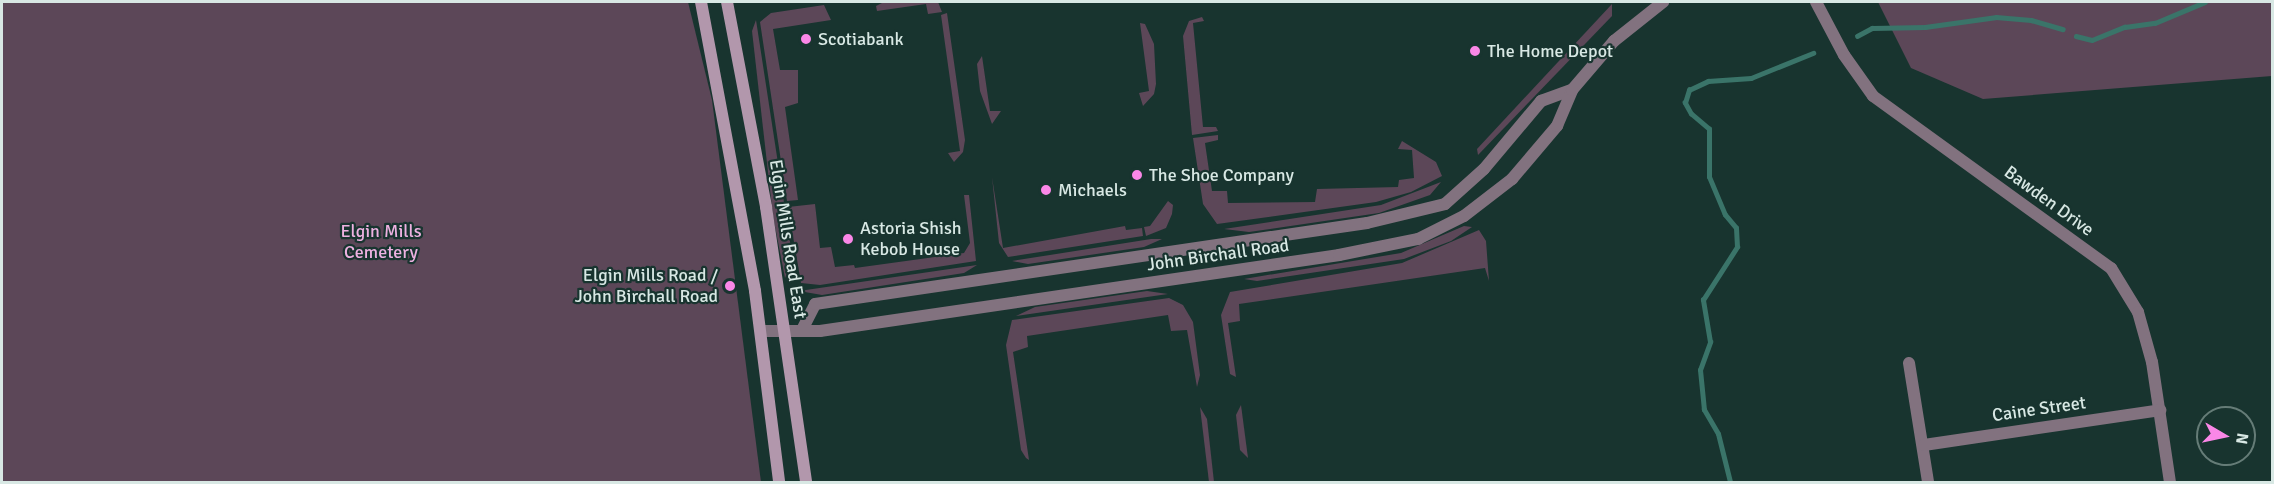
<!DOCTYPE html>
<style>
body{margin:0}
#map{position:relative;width:2274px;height:484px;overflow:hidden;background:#18342f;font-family:Signika,sans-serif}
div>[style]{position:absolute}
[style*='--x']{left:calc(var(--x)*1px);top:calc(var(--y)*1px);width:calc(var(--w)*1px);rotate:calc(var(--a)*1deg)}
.green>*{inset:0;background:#5c4758}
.stream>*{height:4.5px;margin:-2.25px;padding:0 2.25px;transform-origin:2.25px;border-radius:2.25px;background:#3a7469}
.minor>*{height:12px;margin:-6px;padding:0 6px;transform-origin:6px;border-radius:6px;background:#82727f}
.tertiary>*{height:12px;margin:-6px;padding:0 6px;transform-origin:6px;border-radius:6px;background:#82727f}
.secondary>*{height:12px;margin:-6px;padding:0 6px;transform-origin:6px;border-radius:6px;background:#b297ac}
.dots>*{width:16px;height:16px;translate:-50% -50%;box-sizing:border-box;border:3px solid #18342f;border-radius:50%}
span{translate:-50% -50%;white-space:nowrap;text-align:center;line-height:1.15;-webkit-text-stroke:4.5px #18342f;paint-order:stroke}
.poi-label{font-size:18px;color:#d8e8e4}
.left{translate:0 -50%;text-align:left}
.right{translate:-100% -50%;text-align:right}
.street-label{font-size:18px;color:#d8e8e4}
.park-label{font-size:18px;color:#edb1e1}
.frame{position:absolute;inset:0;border:3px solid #d8e8e4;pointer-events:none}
.north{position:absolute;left:2196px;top:406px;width:60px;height:60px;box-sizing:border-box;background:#18342f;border:2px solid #657c77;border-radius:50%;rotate:99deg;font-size:16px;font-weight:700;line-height:24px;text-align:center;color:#d8e8e4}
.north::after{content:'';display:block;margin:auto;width:21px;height:27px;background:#fa87e7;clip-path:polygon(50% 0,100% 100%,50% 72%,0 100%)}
</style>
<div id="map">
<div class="green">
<div style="clip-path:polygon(2px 2px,688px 2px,712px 100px,761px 482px,2px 482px)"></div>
<div style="clip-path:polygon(884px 2px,938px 2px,942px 12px,928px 14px,926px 4px,877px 11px,876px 6px)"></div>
<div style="clip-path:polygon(1878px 2px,2272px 2px,2272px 76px,1983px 99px,1911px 68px)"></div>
<div style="clip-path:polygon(1612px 4px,1612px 16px,1478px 155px,1477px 149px)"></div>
<div style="clip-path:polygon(824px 5px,831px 20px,773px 29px,780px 70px,798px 70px,798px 103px,785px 107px,798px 200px,787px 201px,760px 22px,771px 13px)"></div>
<div style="clip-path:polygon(947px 13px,965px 140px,963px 152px,954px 162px,948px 153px,960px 151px,941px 15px)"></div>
<div style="clip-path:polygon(1202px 17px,1204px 21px,1193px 23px,1203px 127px,1216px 127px,1218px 131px,1192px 135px,1183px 36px,1189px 21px)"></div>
<div style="clip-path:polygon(756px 20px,793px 261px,785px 278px,773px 216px,752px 31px)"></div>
<div style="clip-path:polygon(1140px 23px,1145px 24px,1154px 44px,1156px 84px,1154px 94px,1143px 106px,1139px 93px,1149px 91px)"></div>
<div style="clip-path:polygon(982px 56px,990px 111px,1001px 111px,992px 124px,980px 91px,977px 64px)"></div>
<div style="clip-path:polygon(1218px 135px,1218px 140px,1205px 143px,1212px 191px,1227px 191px,1228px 203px,1315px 202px,1317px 189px,1398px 187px,1399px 180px,1414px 178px,1412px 150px,1398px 149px,1402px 141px,1436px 162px,1442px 176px,1411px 192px,1376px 202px,1217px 224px,1203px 204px,1193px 138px)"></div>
<div style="clip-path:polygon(992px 177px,1003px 248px,1125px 226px,1126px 230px,1142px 228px,1143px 236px,1008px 257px,999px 243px)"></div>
<div style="clip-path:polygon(1441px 182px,1430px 195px,1379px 213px,1249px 232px,1224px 229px,1381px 205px)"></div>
<div style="clip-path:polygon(964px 195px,969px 195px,976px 261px,820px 285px,801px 283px,788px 207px,815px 204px,820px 248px,831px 247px,835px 267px,854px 265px,855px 268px,964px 253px,970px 243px)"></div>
<div style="clip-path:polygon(1168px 201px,1173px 205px,1172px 214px,1166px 228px,1146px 236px,1144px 227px,1150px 226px)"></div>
<div style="clip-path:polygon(1464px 226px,1472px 227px,1451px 241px,1404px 259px,1257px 281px,1244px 279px,1401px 253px)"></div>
<div style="clip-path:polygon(1479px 230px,1486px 241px,1489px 281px,1485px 268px,1239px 304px,1240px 321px,1228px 323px,1236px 377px,1230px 374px,1221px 315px,1230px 292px,1402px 263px)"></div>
<div style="clip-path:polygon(1151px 239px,1162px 239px,1144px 247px,1028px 264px,1012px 261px)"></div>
<div style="clip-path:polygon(977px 265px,964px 273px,822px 295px,799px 291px)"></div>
<div style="clip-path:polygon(1147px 291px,1168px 294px,1016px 316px,1035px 307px)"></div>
<div style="clip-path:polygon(1169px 298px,1183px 305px,1193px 322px,1200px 375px,1197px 387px,1187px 330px,1171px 331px,1168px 315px,1027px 336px,1028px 347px,1013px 352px,1029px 460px,1026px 458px,1021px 450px,1006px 345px,1012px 320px)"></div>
<div style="clip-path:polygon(1241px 405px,1248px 458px,1240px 450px,1236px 415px)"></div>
<div style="clip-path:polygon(1200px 407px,1207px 419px,1214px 482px,1209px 482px)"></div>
</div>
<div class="stream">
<div style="--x:1857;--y:36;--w:17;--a:-28"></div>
<div style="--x:1872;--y:28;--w:53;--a:-1.1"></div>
<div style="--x:1925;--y:27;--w:72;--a:-8"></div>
<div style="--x:1996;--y:17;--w:35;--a:5"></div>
<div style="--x:2031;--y:20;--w:33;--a:16"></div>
<div style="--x:2076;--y:36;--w:16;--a:14"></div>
<div style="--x:2092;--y:40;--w:35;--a:-22"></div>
<div style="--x:2125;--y:27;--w:30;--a:-8"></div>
<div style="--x:2155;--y:23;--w:54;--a:-22.8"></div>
<div style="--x:1730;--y:482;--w:49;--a:-104"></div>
<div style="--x:1718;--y:434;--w:28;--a:-120"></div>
<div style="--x:1704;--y:410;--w:40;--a:-95.7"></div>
<div style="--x:1700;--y:370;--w:30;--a:-70"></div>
<div style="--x:1710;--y:342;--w:43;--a:-99.5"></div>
<div style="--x:1703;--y:300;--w:63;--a:-57.3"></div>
<div style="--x:1737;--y:247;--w:19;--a:-93"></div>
<div style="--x:1736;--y:228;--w:17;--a:-130"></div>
<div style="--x:1725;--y:215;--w:41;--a:-112.8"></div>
<div style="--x:1709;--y:177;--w:48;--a:-90"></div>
<div style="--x:1709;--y:129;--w:23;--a:-140"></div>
<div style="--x:1691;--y:114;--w:13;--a:-119"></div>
<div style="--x:1685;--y:103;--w:14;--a:-73"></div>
<div style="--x:1689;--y:90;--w:21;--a:-25"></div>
<div style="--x:1708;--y:81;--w:43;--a:-4"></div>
<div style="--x:1751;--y:78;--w:67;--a:-22"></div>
</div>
<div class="minor">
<div style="--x:1816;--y:2;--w:60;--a:62.2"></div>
<div style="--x:1844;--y:55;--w:50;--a:54.7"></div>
<div style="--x:1873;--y:96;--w:294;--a:35.9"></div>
<div style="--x:2111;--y:268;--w:52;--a:58.5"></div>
<div style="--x:2138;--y:312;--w:52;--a:74.4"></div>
<div style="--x:2152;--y:362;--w:121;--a:81.5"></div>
<div style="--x:1909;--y:363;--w:121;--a:80.9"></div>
<div style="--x:1924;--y:445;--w:239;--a:-8.4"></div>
</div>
<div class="tertiary">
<div style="--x:803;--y:328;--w:27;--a:-63"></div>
<div style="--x:815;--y:304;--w:558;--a:-8.35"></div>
<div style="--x:1367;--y:223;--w:80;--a:-13.7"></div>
<div style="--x:1445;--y:204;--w:52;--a:-41.9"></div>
<div style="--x:1484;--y:169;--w:89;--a:-50"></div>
<div style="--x:1541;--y:101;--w:33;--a:-20"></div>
<div style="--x:761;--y:331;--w:59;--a:0"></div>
<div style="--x:820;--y:331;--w:525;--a:-8.33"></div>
<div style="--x:1339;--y:255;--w:81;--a:-11.4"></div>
<div style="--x:1418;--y:239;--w:51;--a:-26.6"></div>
<div style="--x:1464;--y:216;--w:61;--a:-37.6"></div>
<div style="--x:1512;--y:179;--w:70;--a:-49.7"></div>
<div style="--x:1557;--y:126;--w:39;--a:-67"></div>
<div style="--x:1572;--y:90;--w:65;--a:-49.4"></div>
<div style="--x:1614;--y:41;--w:63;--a:-38.5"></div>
</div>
<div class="secondary">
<div style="--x:701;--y:2;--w:294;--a:79.4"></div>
<div style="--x:755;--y:291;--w:193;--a:82.8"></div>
<div style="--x:727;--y:2;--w:209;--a:79.2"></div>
<div style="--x:766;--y:207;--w:278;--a:81.7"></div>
</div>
<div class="dots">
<div style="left:806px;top:39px;background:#fa87e7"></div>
<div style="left:1475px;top:51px;background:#fa87e7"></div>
<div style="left:1137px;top:175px;background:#fa87e7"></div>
<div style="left:1046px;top:190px;background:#fa87e7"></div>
<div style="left:848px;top:239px;background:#fa87e7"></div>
<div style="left:730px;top:286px;background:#fa87e7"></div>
</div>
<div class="poi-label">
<span class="left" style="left:818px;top:39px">Scotiabank</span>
<span class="left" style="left:1487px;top:51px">The Home Depot</span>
<span class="left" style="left:1149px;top:175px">The Shoe Company</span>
<span class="left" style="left:1058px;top:190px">Michaels</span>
<span class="left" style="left:860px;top:239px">Astoria Shish<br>Kebob House</span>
<span class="right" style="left:718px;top:286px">Elgin Mills Road /<br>John Birchall Road</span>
</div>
<div class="street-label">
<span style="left:2049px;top:201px;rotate:36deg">Bawden Drive</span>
<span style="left:788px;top:239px;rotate:81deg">Elgin Mills Road East</span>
<span style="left:1218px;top:255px;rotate:-8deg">John Birchall Road</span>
<span style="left:2039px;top:409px;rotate:-8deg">Caine Street</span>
</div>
<div class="park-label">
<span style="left:381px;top:242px">Elgin Mills<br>Cemetery</span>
</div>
<div class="frame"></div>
<div class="north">N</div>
</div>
